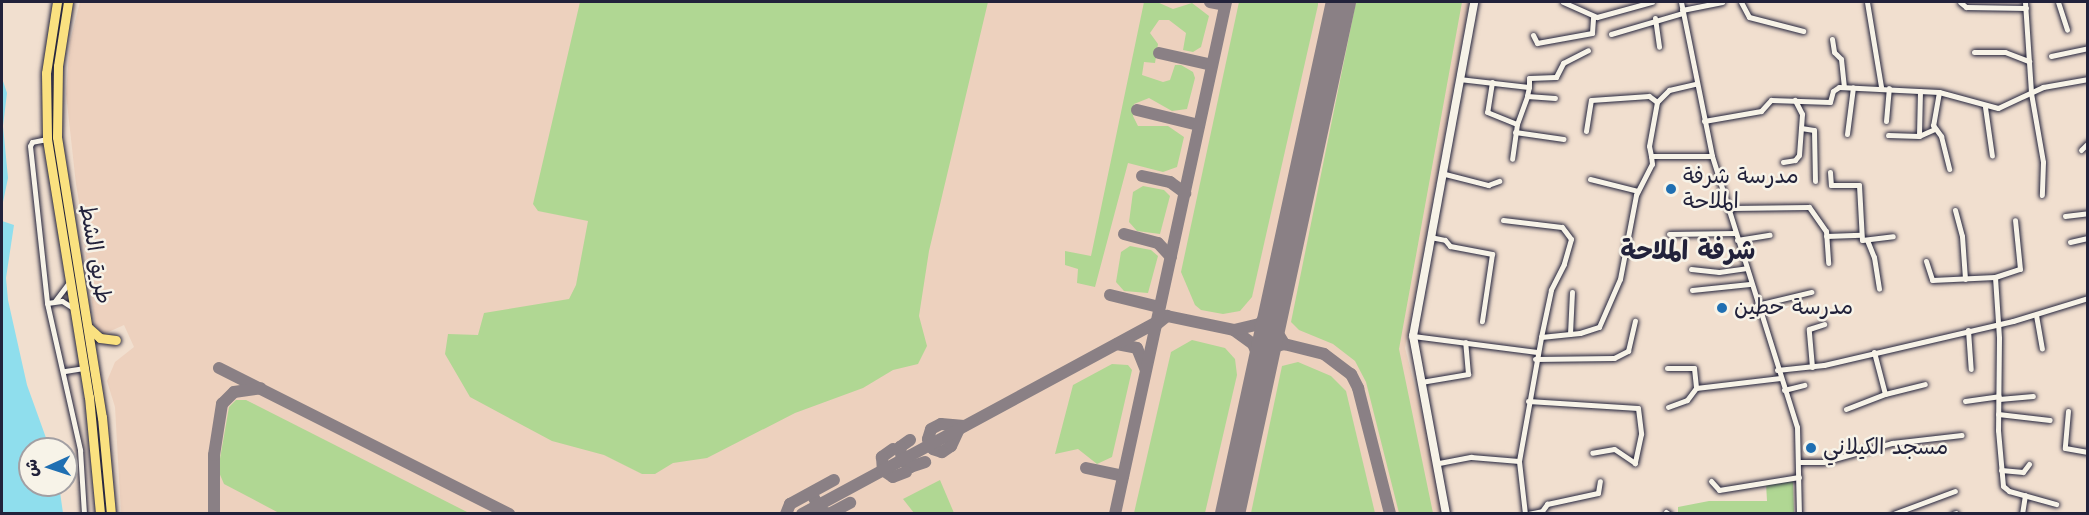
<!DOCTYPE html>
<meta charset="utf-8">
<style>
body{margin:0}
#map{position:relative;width:2089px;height:515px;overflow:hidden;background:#f1dfcf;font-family:"Comic Neue","Playpen Sans Arabic",sans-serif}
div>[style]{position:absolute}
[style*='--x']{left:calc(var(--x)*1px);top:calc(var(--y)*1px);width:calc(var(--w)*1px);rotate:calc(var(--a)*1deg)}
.built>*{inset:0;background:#edd1be}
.green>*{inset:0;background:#b0d793}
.water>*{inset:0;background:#8fdeed}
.taxiway>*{height:12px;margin:-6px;padding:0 6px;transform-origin:6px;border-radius:6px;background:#8a8085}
.runway>*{height:30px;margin:-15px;padding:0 15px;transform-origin:15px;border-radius:15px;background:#8a8085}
.roads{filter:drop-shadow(0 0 2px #22223b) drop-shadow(0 0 2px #22223b)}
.street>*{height:5px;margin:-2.5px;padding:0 2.5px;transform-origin:2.5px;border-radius:2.5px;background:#f7f3e8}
.secondary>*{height:8px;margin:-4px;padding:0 4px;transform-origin:4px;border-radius:4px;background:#f7f3e8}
.highway>*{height:9px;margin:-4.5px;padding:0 4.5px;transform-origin:4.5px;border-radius:4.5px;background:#fae180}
.dots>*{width:16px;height:16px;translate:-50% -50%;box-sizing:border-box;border:3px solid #f7f3e8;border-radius:50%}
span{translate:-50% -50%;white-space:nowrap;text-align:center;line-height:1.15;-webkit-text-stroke:5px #f7f3e8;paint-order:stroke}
.poi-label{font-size:22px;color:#22223b}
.left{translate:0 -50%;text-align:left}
.street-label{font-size:22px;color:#22223b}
.quarter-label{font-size:26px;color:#22223b;font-weight:700}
.frame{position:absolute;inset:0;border:3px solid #22223b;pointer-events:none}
.north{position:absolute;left:18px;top:437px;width:60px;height:60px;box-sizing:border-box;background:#f7f3e8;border:2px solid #a29fa3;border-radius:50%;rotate:267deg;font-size:16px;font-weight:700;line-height:24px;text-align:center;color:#22223b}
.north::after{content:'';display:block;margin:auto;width:21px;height:27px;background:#1f6fb2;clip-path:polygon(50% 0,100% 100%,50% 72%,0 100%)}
</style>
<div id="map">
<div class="built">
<div style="clip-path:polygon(80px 2px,1469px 2px,1405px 348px,1432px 453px,1441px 513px,121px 513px,115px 407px,107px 381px,115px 362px,134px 347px,124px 325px,104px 334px,95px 325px,83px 234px,86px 223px,82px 220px,76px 184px,66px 94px,70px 41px)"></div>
</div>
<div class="green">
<div style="clip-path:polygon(580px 2px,988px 2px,929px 251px,919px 316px,927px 346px,918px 364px,893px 370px,863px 388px,795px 413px,707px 458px,673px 463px,655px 474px,642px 474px,604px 455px,552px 441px,470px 397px,445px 354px,448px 334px,478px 335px,484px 313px,569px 299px,576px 285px,588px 221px,538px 211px,533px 204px)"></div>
<div style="clip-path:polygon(1144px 2px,1157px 2px,1173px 9px,1192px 3px,1209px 16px,1201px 47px,1193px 52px,1183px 50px,1186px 33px,1169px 20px,1159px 20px,1150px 33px,1158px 44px,1155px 63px,1144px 62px,1142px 75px,1163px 82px,1170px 80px,1175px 65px,1181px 65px,1193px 72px,1195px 78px,1187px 109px,1172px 111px,1149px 98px,1134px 104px,1133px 116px,1138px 126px,1168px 126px,1184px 137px,1177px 167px,1163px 172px,1128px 163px,1095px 287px,1077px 283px,1078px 269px,1065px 265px,1065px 251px,1091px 256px)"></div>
<div style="clip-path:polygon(1239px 2px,1318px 2px,1318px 5px,1252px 297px,1240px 311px,1223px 314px,1201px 310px,1195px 305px,1181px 272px)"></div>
<div style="clip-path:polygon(1356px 2px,1462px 2px,1399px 349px,1433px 513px,1399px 513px,1366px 382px,1355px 361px,1333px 344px,1299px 330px,1291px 322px)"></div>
<div style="clip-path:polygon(1143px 186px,1164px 190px,1170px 196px,1160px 234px,1137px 231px,1129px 222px,1133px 192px)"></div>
<div style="clip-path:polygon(1130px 246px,1151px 250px,1158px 256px,1148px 293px,1124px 291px,1116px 282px,1121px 252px)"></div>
<div style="clip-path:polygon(1192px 340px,1225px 348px,1235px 359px,1237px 375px,1205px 513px,1134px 513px,1171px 352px)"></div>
<div style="clip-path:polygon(1298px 362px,1331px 376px,1346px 391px,1375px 513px,1251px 513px,1282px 366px)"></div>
<div style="clip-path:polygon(1112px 364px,1128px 365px,1132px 370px,1112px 457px,1097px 464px,1078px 449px,1055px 454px,1073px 385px)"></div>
<div style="clip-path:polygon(236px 400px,246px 400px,469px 513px,279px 513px,224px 484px,218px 470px,229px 407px)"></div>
<div style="clip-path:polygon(940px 480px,954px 513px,914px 513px,903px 499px)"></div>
<div style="clip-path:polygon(1793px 481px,1794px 513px,1678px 513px,1678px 507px,1709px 501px,1767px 501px,1766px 483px)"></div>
</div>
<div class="water">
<div style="clip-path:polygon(2px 78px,7px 93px,3px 126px,8px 178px,2px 207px)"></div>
<div style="clip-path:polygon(2px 221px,14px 225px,6px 278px,8px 300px,27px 385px,50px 449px,30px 449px,30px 485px,59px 485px,63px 513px,2px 513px)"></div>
</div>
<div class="taxiway">
<div style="--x:1210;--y:2;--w:15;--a:11"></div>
<div style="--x:1159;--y:53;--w:54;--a:12.8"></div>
<div style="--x:1137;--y:110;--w:64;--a:13.6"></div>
<div style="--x:1142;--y:176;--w:29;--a:12"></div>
<div style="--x:1170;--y:182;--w:19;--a:36"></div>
<div style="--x:1124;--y:234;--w:35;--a:15"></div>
<div style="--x:1158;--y:243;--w:19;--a:47"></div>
<div style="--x:1110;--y:295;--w:50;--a:13.8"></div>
<div style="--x:1271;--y:322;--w:26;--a:59"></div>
<div style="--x:1284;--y:344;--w:41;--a:14"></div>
<div style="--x:1324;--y:354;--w:34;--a:37"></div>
<div style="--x:1351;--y:374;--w:16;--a:63"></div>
<div style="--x:1358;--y:388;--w:130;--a:75.7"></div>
<div style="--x:1157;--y:324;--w:13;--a:-39"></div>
<div style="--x:1167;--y:316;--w:68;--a:11.8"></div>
<div style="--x:1117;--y:344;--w:20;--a:11"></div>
<div style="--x:1137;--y:348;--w:22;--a:68"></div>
<div style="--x:1264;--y:358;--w:15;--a:-48"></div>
<div style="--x:1274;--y:347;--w:10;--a:-17"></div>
<div style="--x:1262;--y:365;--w:23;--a:-113"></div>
<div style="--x:1253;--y:344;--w:24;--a:-144"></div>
<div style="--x:1234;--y:330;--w:27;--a:-13"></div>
<div style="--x:1260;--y:324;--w:29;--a:-56"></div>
<div style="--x:219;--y:368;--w:325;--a:26.7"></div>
<div style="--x:959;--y:429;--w:19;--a:115"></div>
<div style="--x:951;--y:446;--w:11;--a:146"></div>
<div style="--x:942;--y:452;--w:9;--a:-162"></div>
<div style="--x:933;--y:449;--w:11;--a:-117"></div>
<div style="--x:928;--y:439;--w:10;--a:-73"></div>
<div style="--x:931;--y:429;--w:11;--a:-27"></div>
<div style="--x:941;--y:424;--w:23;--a:5"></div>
<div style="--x:910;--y:440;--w:12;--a:145"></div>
<div style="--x:900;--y:447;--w:13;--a:81"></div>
<div style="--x:902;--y:460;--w:11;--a:41"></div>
<div style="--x:910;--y:467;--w:16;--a:-18"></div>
<div style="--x:893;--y:449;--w:14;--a:144"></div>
<div style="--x:882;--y:457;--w:13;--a:86"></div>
<div style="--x:883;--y:470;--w:12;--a:35"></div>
<div style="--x:893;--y:477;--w:14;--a:-21"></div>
<div style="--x:1086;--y:468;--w:38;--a:12"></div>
<div style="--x:814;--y:498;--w:15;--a:62"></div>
<div style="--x:821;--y:511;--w:9;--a:21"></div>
<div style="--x:829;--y:514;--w:24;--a:-28"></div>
<div style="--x:214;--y:514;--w:59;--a:-90"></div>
<div style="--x:214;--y:455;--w:52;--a:-81.1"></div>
<div style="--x:222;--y:404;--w:17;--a:-45"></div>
<div style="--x:234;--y:392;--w:27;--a:-8"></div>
<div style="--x:786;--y:514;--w:11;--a:-68"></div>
<div style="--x:790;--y:504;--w:50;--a:-28.6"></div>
<div style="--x:802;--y:514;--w:404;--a:-28.4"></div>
<div style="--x:1115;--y:514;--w:524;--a:-77.77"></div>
</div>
<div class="runway">
<div style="--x:1230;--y:514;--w:524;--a:-77.77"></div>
</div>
<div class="roads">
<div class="street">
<div style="--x:1563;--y:2;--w:37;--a:24"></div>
<div style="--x:1597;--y:17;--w:57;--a:-15.3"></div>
<div style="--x:1681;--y:2;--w:157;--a:78.6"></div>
<div style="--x:1712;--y:156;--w:284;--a:72.6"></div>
<div style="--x:1797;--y:427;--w:87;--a:88.7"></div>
<div style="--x:1741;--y:2;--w:17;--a:62"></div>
<div style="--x:1749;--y:17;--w:56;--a:14.5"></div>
<div style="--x:1867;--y:2;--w:86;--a:80.6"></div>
<div style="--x:1960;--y:2;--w:8;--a:40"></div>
<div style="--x:1966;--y:7;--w:60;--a:1"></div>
<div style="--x:2025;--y:2;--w:91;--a:86.2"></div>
<div style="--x:2031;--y:93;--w:70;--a:80.1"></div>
<div style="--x:2043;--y:162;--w:33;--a:92"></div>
<div style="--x:2058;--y:2;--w:29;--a:72"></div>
<div style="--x:1682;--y:10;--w:41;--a:-11.3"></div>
<div style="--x:1655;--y:18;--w:29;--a:82"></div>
<div style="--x:1611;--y:34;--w:75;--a:-16.3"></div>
<div style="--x:1533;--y:35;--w:9;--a:63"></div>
<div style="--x:1537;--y:43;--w:56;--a:-10.3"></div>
<div style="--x:1592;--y:33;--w:16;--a:-86"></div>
<div style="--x:1832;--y:39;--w:13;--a:81"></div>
<div style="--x:1834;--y:52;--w:10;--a:45"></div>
<div style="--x:1841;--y:59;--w:28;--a:84"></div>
<div style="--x:1974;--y:52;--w:31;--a:0"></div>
<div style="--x:2005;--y:52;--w:26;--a:21"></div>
<div style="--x:2051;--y:56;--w:38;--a:-12"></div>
<div style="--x:1459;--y:79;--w:70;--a:6.5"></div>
<div style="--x:1529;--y:87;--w:9;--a:103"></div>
<div style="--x:1527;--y:96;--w:28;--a:4"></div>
<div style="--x:1492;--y:82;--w:30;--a:99"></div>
<div style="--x:1487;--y:112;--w:32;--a:22"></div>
<div style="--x:1517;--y:124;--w:35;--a:98"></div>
<div style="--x:1529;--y:87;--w:9;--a:-90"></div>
<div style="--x:1529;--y:78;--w:27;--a:-2"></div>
<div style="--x:1556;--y:77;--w:16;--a:-63"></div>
<div style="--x:1563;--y:63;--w:28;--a:-27"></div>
<div style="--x:1920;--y:91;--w:45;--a:91.3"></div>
<div style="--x:1919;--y:136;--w:17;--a:-24"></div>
<div style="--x:1939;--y:92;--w:34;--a:100"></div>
<div style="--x:1933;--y:125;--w:14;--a:54"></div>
<div style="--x:1941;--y:136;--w:34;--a:76"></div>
<div style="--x:1985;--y:107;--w:49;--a:81.9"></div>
<div style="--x:1704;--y:121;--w:58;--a:-10"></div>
<div style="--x:1761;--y:111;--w:15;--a:-48"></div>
<div style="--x:1771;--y:100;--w:59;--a:1.9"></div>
<div style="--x:1830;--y:102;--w:11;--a:-75"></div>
<div style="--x:1833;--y:91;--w:7;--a:-34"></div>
<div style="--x:1839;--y:87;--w:100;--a:2.9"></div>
<div style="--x:1939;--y:92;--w:61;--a:15.2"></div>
<div style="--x:1998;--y:108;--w:50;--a:-25"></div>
<div style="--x:2043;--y:87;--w:46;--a:-10.1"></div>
<div style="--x:1886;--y:121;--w:33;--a:-85"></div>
<div style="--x:1517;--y:124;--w:30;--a:-70"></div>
<div style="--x:1801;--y:128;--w:13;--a:9"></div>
<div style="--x:1814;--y:130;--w:51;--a:88.9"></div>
<div style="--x:1586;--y:131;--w:31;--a:-81"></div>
<div style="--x:1591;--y:100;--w:58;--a:-3.9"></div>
<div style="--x:1649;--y:96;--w:10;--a:37"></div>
<div style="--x:1515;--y:132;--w:49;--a:8.1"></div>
<div style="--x:1847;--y:134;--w:47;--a:-82.7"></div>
<div style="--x:1888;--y:135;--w:31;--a:2"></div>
<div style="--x:47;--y:139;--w:15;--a:169"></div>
<div style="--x:32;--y:142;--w:4;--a:117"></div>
<div style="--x:30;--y:146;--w:158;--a:83.8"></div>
<div style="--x:47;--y:303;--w:151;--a:77.3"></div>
<div style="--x:80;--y:450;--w:64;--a:86.4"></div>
<div style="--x:2081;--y:150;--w:10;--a:-45"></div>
<div style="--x:1651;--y:156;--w:10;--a:-101"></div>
<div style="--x:1649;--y:146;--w:45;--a:-79.7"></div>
<div style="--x:1657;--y:102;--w:17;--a:-45"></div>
<div style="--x:1669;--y:90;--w:27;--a:-13"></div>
<div style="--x:1783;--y:162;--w:12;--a:-9"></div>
<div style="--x:1795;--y:160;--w:6;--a:-51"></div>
<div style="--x:1799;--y:155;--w:41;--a:-85.8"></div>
<div style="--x:1802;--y:114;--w:16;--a:-117"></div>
<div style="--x:1830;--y:172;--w:13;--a:86"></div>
<div style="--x:1831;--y:185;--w:28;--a:0"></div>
<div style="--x:1859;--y:185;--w:55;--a:86.9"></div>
<div style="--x:1862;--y:240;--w:31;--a:-7"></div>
<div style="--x:1441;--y:173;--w:49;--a:14.3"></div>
<div style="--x:1488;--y:185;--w:12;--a:-20"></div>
<div style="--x:1590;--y:179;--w:49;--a:14"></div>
<div style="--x:1731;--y:208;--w:78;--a:-0.7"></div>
<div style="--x:1809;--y:207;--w:29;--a:55"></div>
<div style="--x:1826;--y:231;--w:32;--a:86"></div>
<div style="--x:1955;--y:210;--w:27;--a:75"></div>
<div style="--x:1962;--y:236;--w:43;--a:86"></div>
<div style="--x:2065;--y:216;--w:23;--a:-7"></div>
<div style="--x:1503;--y:220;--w:59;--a:6.8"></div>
<div style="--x:1562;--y:227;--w:15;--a:53"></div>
<div style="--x:1571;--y:239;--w:26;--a:106"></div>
<div style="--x:1564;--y:264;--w:29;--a:117"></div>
<div style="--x:1551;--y:290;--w:48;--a:102"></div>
<div style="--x:1669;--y:234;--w:66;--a:-0.9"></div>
<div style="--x:1826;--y:236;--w:35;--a:-2"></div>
<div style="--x:1430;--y:237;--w:15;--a:11"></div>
<div style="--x:1445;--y:240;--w:8;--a:50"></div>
<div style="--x:1450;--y:246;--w:43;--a:10.8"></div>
<div style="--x:1492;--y:254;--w:68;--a:98.5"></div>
<div style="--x:1737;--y:240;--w:33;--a:-9"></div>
<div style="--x:1867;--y:240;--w:18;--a:68"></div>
<div style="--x:1874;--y:257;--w:32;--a:81"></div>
<div style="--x:2070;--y:242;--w:18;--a:-13"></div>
<div style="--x:1926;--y:261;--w:20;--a:72"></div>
<div style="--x:1932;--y:280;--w:63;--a:-2.7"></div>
<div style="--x:1995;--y:277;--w:61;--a:86.2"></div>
<div style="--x:1999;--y:338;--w:92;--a:90.6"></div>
<div style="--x:1998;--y:430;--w:56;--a:84.9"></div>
<div style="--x:2003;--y:486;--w:8;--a:40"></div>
<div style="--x:2009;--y:491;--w:49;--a:15.5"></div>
<div style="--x:1691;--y:269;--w:28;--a:6"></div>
<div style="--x:1719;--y:272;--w:28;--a:-8"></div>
<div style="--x:1995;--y:277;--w:26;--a:-18"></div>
<div style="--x:2020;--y:269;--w:49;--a:-95.8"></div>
<div style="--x:1692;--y:290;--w:58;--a:-5.9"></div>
<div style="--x:55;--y:301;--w:21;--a:-53"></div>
<div style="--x:47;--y:303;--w:15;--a:-8"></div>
<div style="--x:62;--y:301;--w:13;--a:32"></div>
<div style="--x:1757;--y:305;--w:56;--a:-13.5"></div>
<div style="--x:2036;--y:315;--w:34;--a:80"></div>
<div style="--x:1968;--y:330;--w:39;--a:86"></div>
<div style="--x:1570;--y:334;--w:42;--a:-87.3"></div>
<div style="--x:1413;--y:336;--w:125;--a:7.4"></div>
<div style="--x:1874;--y:352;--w:43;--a:75.3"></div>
<div style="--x:1885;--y:394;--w:41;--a:-14"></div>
<div style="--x:1535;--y:359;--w:79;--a:-0.7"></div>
<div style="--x:1614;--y:358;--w:16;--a:-27"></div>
<div style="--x:1628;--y:351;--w:31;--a:-77"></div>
<div style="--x:1812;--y:367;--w:38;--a:-95"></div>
<div style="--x:1809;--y:329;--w:16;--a:-18"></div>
<div style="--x:1667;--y:368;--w:27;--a:0"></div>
<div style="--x:1694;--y:368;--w:20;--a:84"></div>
<div style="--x:1696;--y:388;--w:85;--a:-6.8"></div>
<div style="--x:1777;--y:370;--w:47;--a:-6.1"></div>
<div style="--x:1824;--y:365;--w:194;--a:-13.1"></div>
<div style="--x:2013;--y:321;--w:78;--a:-17"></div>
<div style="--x:65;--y:371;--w:20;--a:-9"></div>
<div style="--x:1421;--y:382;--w:48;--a:-9.7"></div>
<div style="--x:1468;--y:374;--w:32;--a:-95"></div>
<div style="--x:1784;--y:390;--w:21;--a:-14"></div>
<div style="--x:1999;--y:399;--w:34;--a:-5"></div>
<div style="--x:1528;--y:401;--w:110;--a:3.6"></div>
<div style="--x:1638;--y:408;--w:26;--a:83"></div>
<div style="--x:1641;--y:434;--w:30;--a:102"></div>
<div style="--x:1635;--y:463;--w:25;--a:-146"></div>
<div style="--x:1614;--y:449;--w:22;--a:170"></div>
<div style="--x:1965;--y:401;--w:34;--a:-8"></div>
<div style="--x:1668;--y:407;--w:20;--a:-20"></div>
<div style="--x:1687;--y:400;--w:15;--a:-53"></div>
<div style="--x:1846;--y:409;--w:42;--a:-21"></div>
<div style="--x:2068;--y:411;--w:37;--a:95"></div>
<div style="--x:2065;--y:448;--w:23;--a:10"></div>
<div style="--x:1998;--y:414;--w:52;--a:6.6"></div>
<div style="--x:1800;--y:462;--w:23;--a:0"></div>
<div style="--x:1823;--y:462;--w:72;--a:-15.4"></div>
<div style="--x:1892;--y:443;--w:70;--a:-6.5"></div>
<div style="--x:1439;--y:463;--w:33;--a:-11"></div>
<div style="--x:1471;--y:457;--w:48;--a:4.8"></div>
<div style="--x:2001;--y:470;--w:22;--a:5"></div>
<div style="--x:2023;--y:472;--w:10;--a:-53"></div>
<div style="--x:1711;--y:481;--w:12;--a:48"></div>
<div style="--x:1719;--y:490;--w:81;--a:-9.2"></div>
<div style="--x:1666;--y:512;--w:4;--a:34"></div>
<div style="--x:1525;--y:514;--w:53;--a:-96.5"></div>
<div style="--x:1519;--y:461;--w:126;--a:-79.9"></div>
<div style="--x:1541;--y:337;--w:39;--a:-6"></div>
<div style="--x:1580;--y:333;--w:20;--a:-18"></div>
<div style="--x:1599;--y:327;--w:52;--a:-66.4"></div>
<div style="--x:1620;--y:279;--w:86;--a:-79.2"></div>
<div style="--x:1636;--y:195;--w:35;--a:-63"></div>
<div style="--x:1652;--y:164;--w:8;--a:-97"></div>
<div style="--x:1651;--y:156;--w:61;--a:0"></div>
<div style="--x:1528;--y:514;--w:14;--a:-12"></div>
<div style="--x:1542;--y:511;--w:9;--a:-54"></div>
<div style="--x:1547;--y:504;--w:52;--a:-12.2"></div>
<div style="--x:1598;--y:493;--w:12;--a:-81"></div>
<div style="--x:1893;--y:514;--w:66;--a:-20.4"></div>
<div style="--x:1953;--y:514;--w:3;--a:-18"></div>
<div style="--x:2022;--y:514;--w:19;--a:-81"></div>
</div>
<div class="secondary">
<div style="--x:1446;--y:514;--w:181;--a:-100.5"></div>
<div style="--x:1413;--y:336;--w:340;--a:-79.6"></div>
</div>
<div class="highway">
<div style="--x:57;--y:2;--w:72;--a:98.8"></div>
<div style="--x:46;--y:73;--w:66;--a:89.1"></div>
<div style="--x:47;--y:139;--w:261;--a:80.8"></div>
<div style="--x:89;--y:397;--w:118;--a:84.6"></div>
<div style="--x:68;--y:2;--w:65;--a:98.9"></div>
<div style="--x:58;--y:66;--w:71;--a:90.8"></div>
<div style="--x:57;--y:137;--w:284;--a:80.9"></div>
<div style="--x:102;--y:417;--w:97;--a:84.7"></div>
<div style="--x:89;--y:328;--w:15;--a:42"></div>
<div style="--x:100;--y:338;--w:16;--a:7"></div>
</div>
</div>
<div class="dots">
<div style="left:1671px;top:189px;background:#1f6fb2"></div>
<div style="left:1722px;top:308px;background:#1f6fb2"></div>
<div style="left:1811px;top:448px;background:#1f6fb2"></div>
</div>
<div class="poi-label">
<span class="left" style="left:1683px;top:189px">مدرسة شرفة<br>الملاحة</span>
<span class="left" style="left:1734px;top:308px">مدرسة حطين</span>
<span class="left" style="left:1823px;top:448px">مسجد الكيلاني</span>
</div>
<div class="street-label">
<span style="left:95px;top:254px;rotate:80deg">طريق الشط</span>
</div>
<div class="quarter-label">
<span style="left:1688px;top:252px">شرفة الملاحة</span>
</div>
<div class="frame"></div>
<div class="north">ش</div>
</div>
